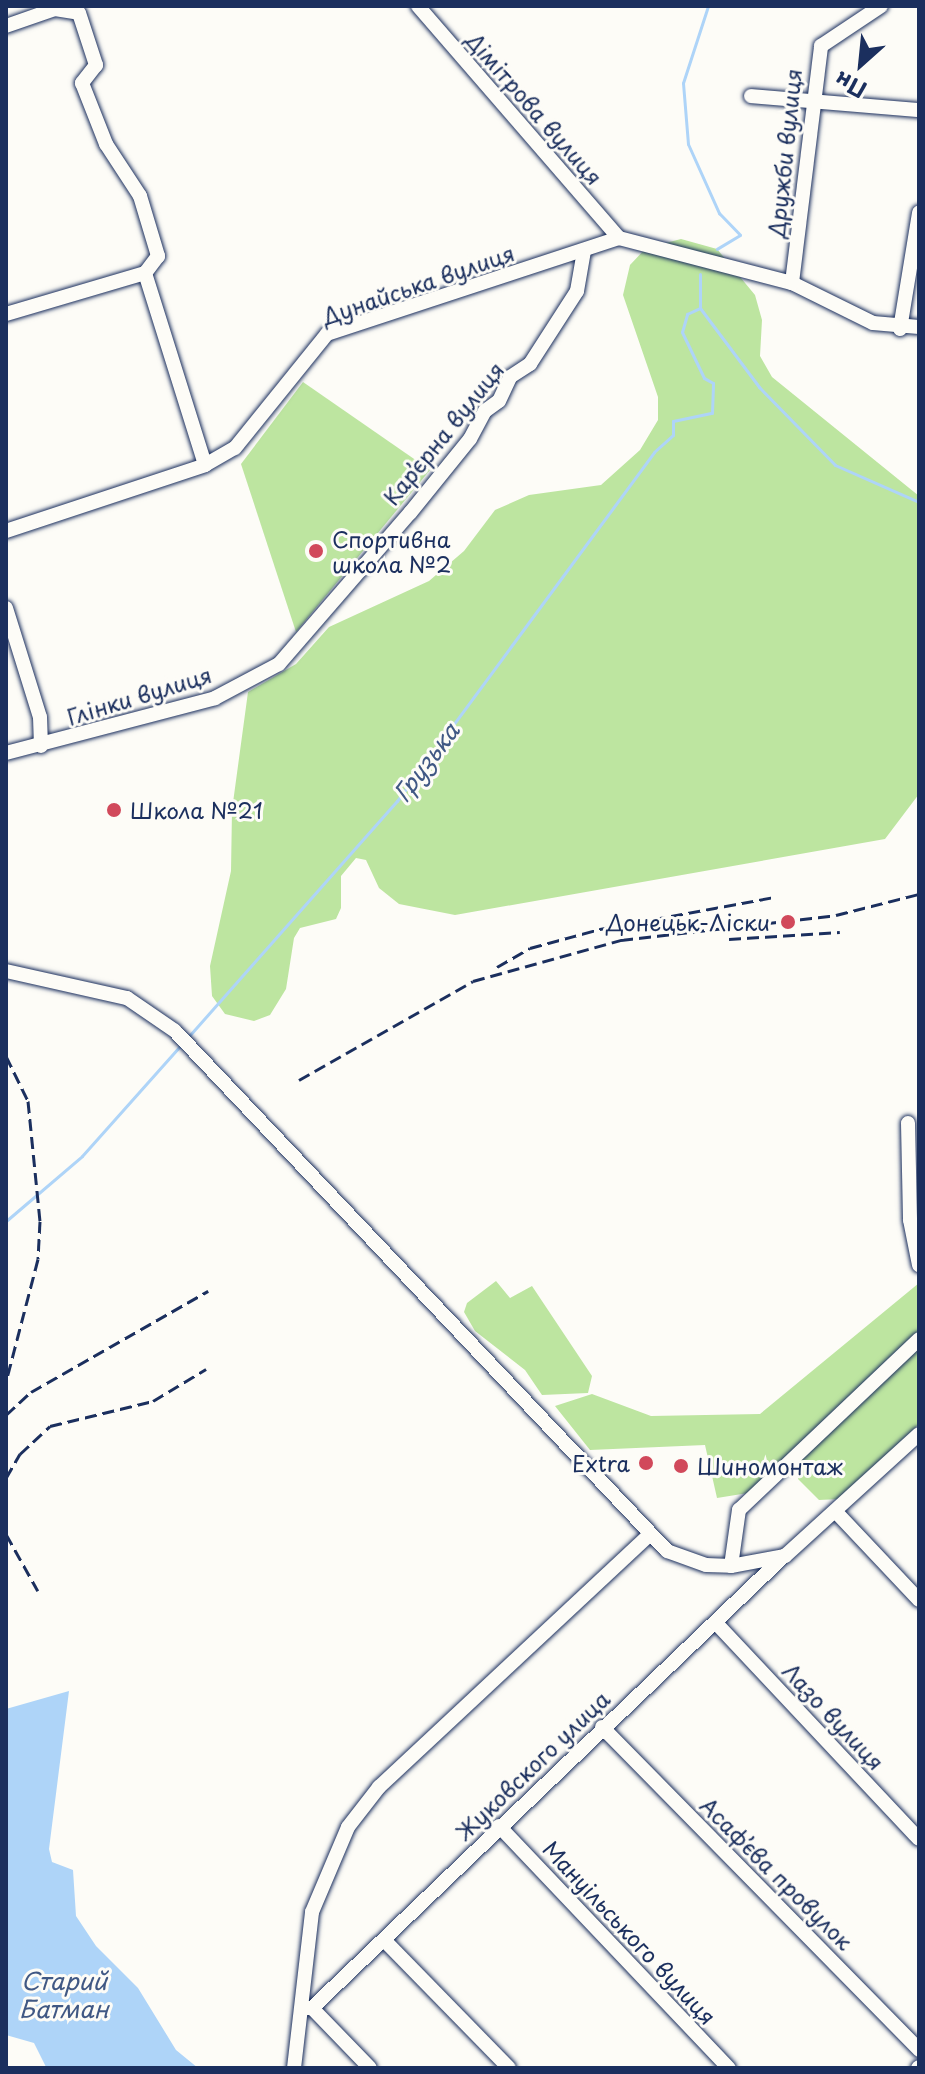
<!DOCTYPE html>
<meta charset="utf-8">
<style>
body{margin:0}
#map{position:relative;width:925px;height:2074px;overflow:hidden;background:#fdfcf7;font-family:"Playpen Sans",sans-serif}
div>[style]{position:absolute}
[style*='--x']{left:calc(var(--x)*1px);top:calc(var(--y)*1px);width:calc(var(--w)*1px);rotate:calc(var(--a)*1deg)}
.green>*{inset:0;background:#bde5a0}
.water>*{inset:0;background:#aed4f8}
.stream>*{height:3px;margin:-1.5px;padding:0 1.5px;transform-origin:1.5px;border-radius:1.5px;background:#aed4f8}
.roads{filter:drop-shadow(0 0 2px #1b2f5e) drop-shadow(0 0 2px #1b2f5e)}
.minor>*{height:14px;margin:-7px;padding:0 7px;transform-origin:7px;border-radius:7px;background:#fdfcf7}
.rail>*{height:3px;margin-top:-1.5px;transform-origin:0;background:repeating-linear-gradient(90deg,#1b2f5e 0 12px,transparent 0 18px)}
.dots>*{width:22px;height:22px;translate:-50% -50%;box-sizing:border-box;border:4px solid #fdfcf7;border-radius:50%}
span{translate:-50% -50%;white-space:nowrap;text-align:center;line-height:1.15;-webkit-text-stroke:6px #fdfcf7;paint-order:stroke}
.street-label{font-size:22px;color:#1b2f5e}
.poi-label{font-size:22px;color:#1b2f5e}
.left{translate:0 -50%;text-align:left}
.right{translate:-100% -50%;text-align:right}
.water-label{font-size:24px;color:#405884;font-style:italic}
.frame{position:absolute;inset:0;border:8px solid #1b2f5e;pointer-events:none}
.north{position:absolute;left:821px;top:24px;width:80px;height:80px;-webkit-text-stroke:6px #fdfcf7;paint-order:stroke;rotate:207deg;font-size:22px;font-weight:700;line-height:32px;text-align:center;color:#1b2f5e}
.north::after{content:'';display:block;margin:auto;width:28px;height:36px;background:#1b2f5e;clip-path:polygon(50% 0,100% 100%,50% 72%,0 100%)}
</style>
<div id="map">
<div class="green">
<div style="clip-path:polygon(681px 239px,717px 249px,755px 295px,762px 320px,760px 356px,772px 377px,919px 496px,919px 794px,885px 839px,455px 915px,399px 904px,379px 888px,366px 860px,356px 858px,341px 876px,341px 908px,336px 919px,300px 928px,294px 938px,286px 989px,270px 1015px,254px 1021px,225px 1014px,212px 996px,210px 966px,231px 871px,232px 810px,248px 692px,296px 664px,329px 627px,429px 581px,464px 551px,495px 510px,529px 495px,601px 485px,640px 450px,658px 420px,658px 397px,623px 295px,630px 265px,646px 248px)"></div>
<div style="clip-path:polygon(303px 382px,430px 470px,296px 632px,241px 464px)"></div>
<div style="clip-path:polygon(496px 1281px,510px 1298px,532px 1286px,592px 1376px,588px 1393px,542px 1395px,525px 1370px,475px 1331px,464px 1312px,467px 1303px)"></div>
<div style="clip-path:polygon(919px 1283px,919px 1334px,748px 1493px,717px 1498px,705px 1445px,590px 1450px,555px 1406px,592px 1394px,651px 1416px,760px 1414px)"></div>
<div style="clip-path:polygon(919px 1345px,919px 1424px,840px 1499px,819px 1500px,798px 1479px,800px 1460px)"></div>
</div>
<div class="water">
<div style="clip-path:polygon(69px 1691px,49px 1849px,52px 1862px,73px 1870px,76px 1916px,96px 1946px,138px 1988px,176px 2050px,198px 2068px,46px 2067px,34px 2043px,6px 2035px,6px 1709px)"></div>
</div>
<div class="stream">
<div style="--x:708;--y:6;--w:81;--a:108"></div>
<div style="--x:683;--y:83;--w:61;--a:85.3"></div>
<div style="--x:688;--y:144;--w:76;--a:65.8"></div>
<div style="--x:719;--y:213;--w:30;--a:46"></div>
<div style="--x:740;--y:235;--w:27;--a:149"></div>
<div style="--x:700;--y:308;--w:99;--a:53.2"></div>
<div style="--x:759;--y:387;--w:109;--a:45.7"></div>
<div style="--x:835;--y:465;--w:92;--a:23.8"></div>
<div style="--x:189;--y:1036;--w:314;--a:-48.5"></div>
<div style="--x:397;--y:801;--w:433;--a:-53.6"></div>
<div style="--x:654;--y:452;--w:25;--a:-42"></div>
<div style="--x:673;--y:435;--w:14;--a:-90"></div>
<div style="--x:673;--y:421;--w:40;--a:-12"></div>
<div style="--x:712;--y:413;--w:30;--a:-88"></div>
<div style="--x:713;--y:383;--w:10;--a:-151"></div>
<div style="--x:704;--y:378;--w:51;--a:-115.6"></div>
<div style="--x:682;--y:332;--w:19;--a:-74"></div>
<div style="--x:687;--y:314;--w:14;--a:-25"></div>
<div style="--x:700;--y:308;--w:34;--a:-90"></div>
<div style="--x:6;--y:1221;--w:100;--a:-40.5"></div>
<div style="--x:82;--y:1156;--w:149;--a:-48.3"></div>
</div>
<div class="roads">
<div class="minor">
<div style="--x:418;--y:6;--w:307;--a:49.1"></div>
<div style="--x:6;--y:26;--w:52;--a:-19.1"></div>
<div style="--x:55;--y:9;--w:24;--a:9"></div>
<div style="--x:79;--y:13;--w:55;--a:71.9"></div>
<div style="--x:96;--y:65;--w:23;--a:128"></div>
<div style="--x:82;--y:83;--w:66;--a:68.5"></div>
<div style="--x:106;--y:144;--w:62;--a:56.8"></div>
<div style="--x:140;--y:196;--w:63;--a:73.3"></div>
<div style="--x:158;--y:256;--w:21;--a:127"></div>
<div style="--x:751;--y:96;--w:169;--a:4.8"></div>
<div style="--x:619;--y:238;--w:179;--a:14.6"></div>
<div style="--x:792;--y:283;--w:90;--a:26.3"></div>
<div style="--x:873;--y:323;--w:46;--a:5"></div>
<div style="--x:145;--y:273;--w:201;--a:72.6"></div>
<div style="--x:792;--y:283;--w:239;--a:-83"></div>
<div style="--x:821;--y:46;--w:72;--a:-33.7"></div>
<div style="--x:6;--y:314;--w:145;--a:-16.4"></div>
<div style="--x:900;--y:329;--w:118;--a:-80.7"></div>
<div style="--x:6;--y:531;--w:210;--a:-18.3"></div>
<div style="--x:205;--y:465;--w:34;--a:-30"></div>
<div style="--x:235;--y:448;--w:146;--a:-51.1"></div>
<div style="--x:327;--y:334;--w:307;--a:-18.2"></div>
<div style="--x:6;--y:608;--w:114;--a:72.7"></div>
<div style="--x:40;--y:717;--w:29;--a:88"></div>
<div style="--x:6;--y:753;--w:216;--a:-14.7"></div>
<div style="--x:215;--y:698;--w:72;--a:-28"></div>
<div style="--x:279;--y:664;--w:200;--a:-49.1"></div>
<div style="--x:410;--y:513;--w:95;--a:-51"></div>
<div style="--x:470;--y:439;--w:32;--a:-62"></div>
<div style="--x:485;--y:411;--w:17;--a:-36"></div>
<div style="--x:499;--y:401;--w:26;--a:-65"></div>
<div style="--x:510;--y:377;--w:24;--a:-33"></div>
<div style="--x:530;--y:364;--w:87;--a:-57.2"></div>
<div style="--x:577;--y:291;--w:41;--a:-80.1"></div>
<div style="--x:6;--y:971;--w:124;--a:12.6"></div>
<div style="--x:127;--y:998;--w:58;--a:34.5"></div>
<div style="--x:175;--y:1031;--w:716;--a:46.58"></div>
<div style="--x:667;--y:1551;--w:41;--a:19.7"></div>
<div style="--x:706;--y:1565;--w:25;--a:2"></div>
<div style="--x:731;--y:1566;--w:55;--a:-10.5"></div>
<div style="--x:785;--y:1556;--w:181;--a:-42.3"></div>
<div style="--x:908;--y:1123;--w:97;--a:88.8"></div>
<div style="--x:910;--y:1220;--w:46;--a:78.7"></div>
<div style="--x:836;--y:1512;--w:121;--a:46.7"></div>
<div style="--x:731;--y:1566;--w:57;--a:-81.9"></div>
<div style="--x:739;--y:1510;--w:248;--a:-43.5"></div>
<div style="--x:716;--y:1623;--w:296;--a:46.8"></div>
<div style="--x:602;--y:1727;--w:453;--a:45.5"></div>
<div style="--x:499;--y:1826;--w:334;--a:46.5"></div>
<div style="--x:386;--y:1942;--w:176;--a:45.7"></div>
<div style="--x:303;--y:2008;--w:9;--a:0"></div>
<div style="--x:312;--y:2008;--w:83;--a:46"></div>
<div style="--x:312;--y:2008;--w:654;--a:-43.76"></div>
<div style="--x:294;--y:2068;--w:157;--a:-83.4"></div>
<div style="--x:312;--y:1912;--w:92;--a:-67"></div>
<div style="--x:348;--y:1827;--w:51;--a:-52.2"></div>
<div style="--x:379;--y:1787;--w:371;--a:-43"></div>
<div style="--x:918;--y:2068;--w:1;--a:-45"></div>
</div>
</div>
<div class="rail">
<div style="--x:729;--y:939;--w:111;--a:-3.6"></div>
<div style="--x:497;--y:967;--w:38;--a:-30"></div>
<div style="--x:530;--y:948;--w:73;--a:-15.2"></div>
<div style="--x:600;--y:929;--w:178;--a:-10.4"></div>
<div style="--x:6;--y:1056;--w:50;--a:63.9"></div>
<div style="--x:28;--y:1101;--w:121;--a:84.3"></div>
<div style="--x:40;--y:1221;--w:38;--a:93"></div>
<div style="--x:38;--y:1259;--w:127;--a:104.6"></div>
<div style="--x:299;--y:1080;--w:200;--a:-29.6"></div>
<div style="--x:473;--y:981;--w:154;--a:-15.5"></div>
<div style="--x:621;--y:940;--w:216;--a:-6.6"></div>
<div style="--x:836;--y:915;--w:86;--a:-14.2"></div>
<div style="--x:6;--y:1415;--w:34;--a:-43"></div>
<div style="--x:31;--y:1392;--w:204;--a:-29.7"></div>
<div style="--x:6;--y:1478;--w:28;--a:-60"></div>
<div style="--x:20;--y:1454;--w:41;--a:-43"></div>
<div style="--x:50;--y:1426;--w:106;--a:-13.6"></div>
<div style="--x:153;--y:1401;--w:62;--a:-31.1"></div>
<div style="--x:6;--y:1534;--w:65;--a:60.7"></div>
</div>
<div class="dots">
<div style="left:316px;top:551px;background:#d1495b"></div>
<div style="left:114px;top:810px;background:#d1495b"></div>
<div style="left:788px;top:922px;background:#d1495b"></div>
<div style="left:646px;top:1463px;background:#d1495b"></div>
<div style="left:681px;top:1466px;background:#d1495b"></div>
</div>
<div class="street-label">
<span style="left:535px;top:108px;rotate:49deg">Дімітрова вулиця</span>
<span style="left:784px;top:153px;rotate:-84deg">Дружби вулиця</span>
<span style="left:418px;top:284px;rotate:-19deg">Дунайська вулиця</span>
<span style="left:443px;top:433px;rotate:-51deg">Кар’єрна вулиця</span>
<span style="left:139px;top:695px;rotate:-17deg">Глінки вулиця</span>
<span style="left:834px;top:1716px;rotate:47deg">Лазо вулиця</span>
<span style="left:532px;top:1765px;rotate:-44deg">Жуковского улица</span>
<span style="left:777px;top:1873px;rotate:45deg">Асаф’єва провулок</span>
<span style="left:630px;top:1932px;rotate:47deg">Мануільського вулиця</span>
</div>
<div class="poi-label">
<span class="left" style="left:332px;top:551px">Спортивна<br>школа №2</span>
<span class="left" style="left:130px;top:810px">Школа №21</span>
<span class="right" style="left:770px;top:922px">Донецьк-Ліски</span>
<span class="right" style="left:630px;top:1463px">Extra</span>
<span class="left" style="left:697px;top:1466px">Шиномонтаж</span>
</div>
<div class="water-label">
<span style="left:426px;top:762px;rotate:-53deg">Грузька</span>
<span style="left:64px;top:1995px">Старий<br>Батман</span>
</div>
<div class="frame"></div>
<div class="north">Пн</div>
</div>
